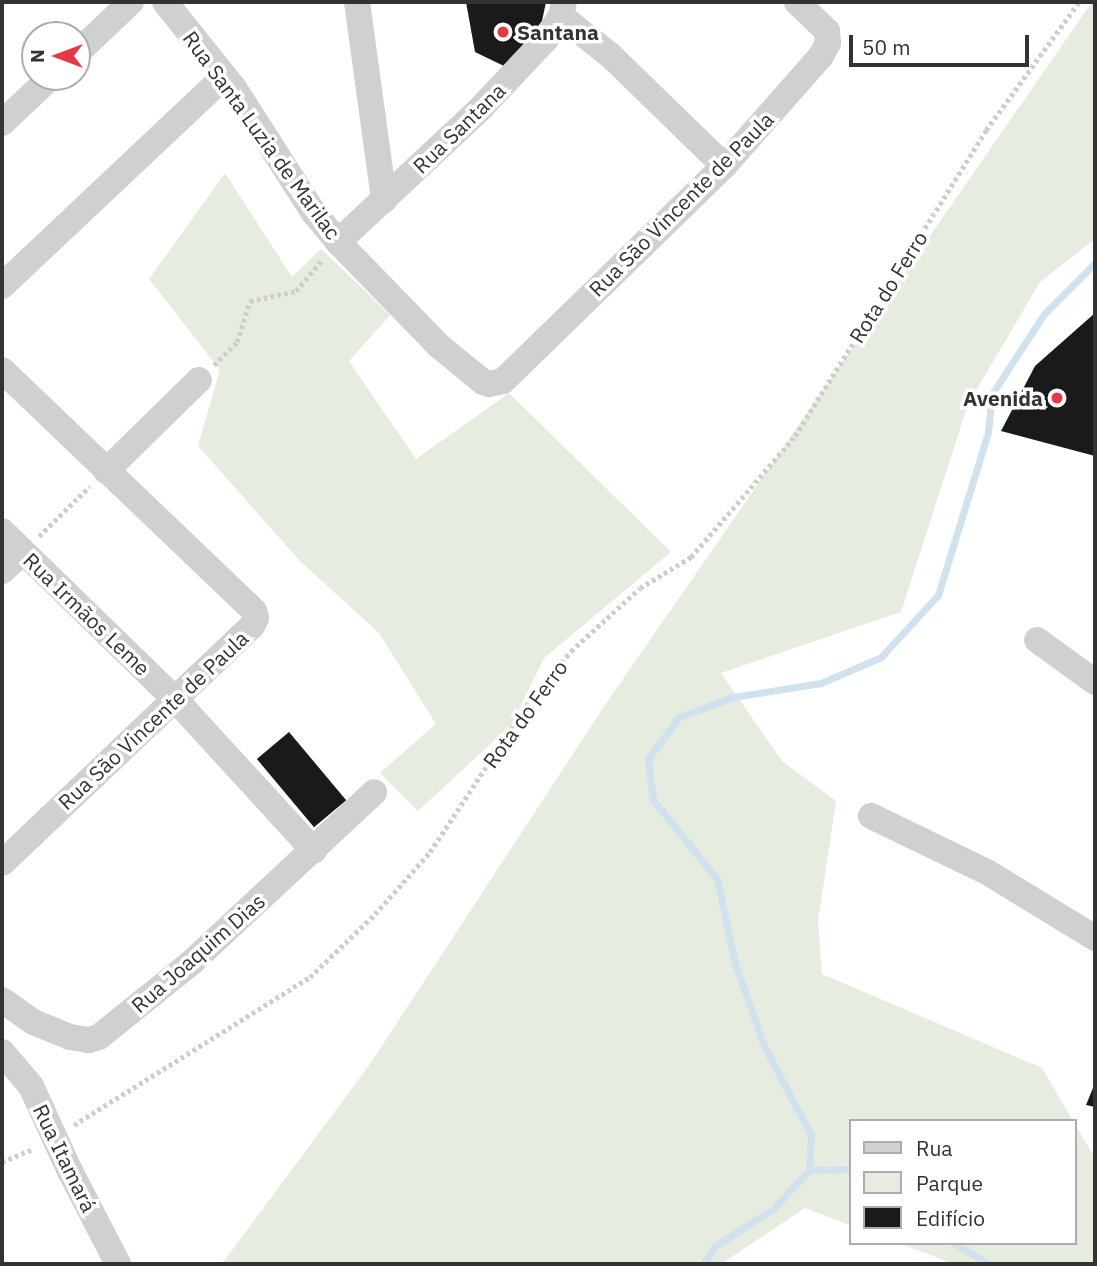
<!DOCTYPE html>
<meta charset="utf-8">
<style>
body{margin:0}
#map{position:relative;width:1097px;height:1266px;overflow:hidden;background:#fff;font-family:"IBM Plex Sans",sans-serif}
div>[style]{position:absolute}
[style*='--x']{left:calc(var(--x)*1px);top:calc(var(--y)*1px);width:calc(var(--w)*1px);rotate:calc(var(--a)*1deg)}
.green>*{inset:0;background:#e6ecdf}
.stream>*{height:7px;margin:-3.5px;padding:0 3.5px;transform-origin:3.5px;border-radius:3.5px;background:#cfe2ee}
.building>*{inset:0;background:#1a1a1a;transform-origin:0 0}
.path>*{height:4.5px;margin-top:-2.25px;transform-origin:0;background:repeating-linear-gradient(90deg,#cdcdcd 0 3.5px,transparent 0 7px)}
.minor>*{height:26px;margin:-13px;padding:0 13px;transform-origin:13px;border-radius:13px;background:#d0d0d0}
.minor-bridge>*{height:26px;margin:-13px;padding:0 13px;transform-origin:13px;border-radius:13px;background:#d0d0d0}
.dots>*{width:19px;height:19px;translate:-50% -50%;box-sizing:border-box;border:4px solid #fff;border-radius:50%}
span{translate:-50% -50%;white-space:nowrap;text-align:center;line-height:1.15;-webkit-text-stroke:7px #fff;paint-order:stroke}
.poi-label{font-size:21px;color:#333;font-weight:700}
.left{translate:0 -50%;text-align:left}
.right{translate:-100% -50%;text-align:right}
.street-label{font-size:21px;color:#333}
.frame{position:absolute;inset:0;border:4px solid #333;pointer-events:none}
.legend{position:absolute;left:849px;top:1119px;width:228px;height:126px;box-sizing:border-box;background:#fff;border:2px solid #adadad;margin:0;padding:9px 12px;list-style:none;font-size:21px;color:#333}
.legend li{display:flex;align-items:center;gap:14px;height:35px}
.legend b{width:35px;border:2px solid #adadad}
.north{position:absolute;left:21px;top:21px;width:70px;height:70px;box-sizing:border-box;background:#fff;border:2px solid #adadad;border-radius:50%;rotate:270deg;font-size:19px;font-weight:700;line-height:28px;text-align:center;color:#333}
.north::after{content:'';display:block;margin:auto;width:24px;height:32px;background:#e63946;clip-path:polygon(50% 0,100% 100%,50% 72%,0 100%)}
.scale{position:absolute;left:849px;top:35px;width:180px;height:32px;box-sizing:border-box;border:4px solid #333;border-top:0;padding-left:9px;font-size:21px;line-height:24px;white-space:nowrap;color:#333;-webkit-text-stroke:5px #fff;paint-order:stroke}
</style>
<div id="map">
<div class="green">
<div style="clip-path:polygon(1092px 2px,1095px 2px,1095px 242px,1091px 242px,1040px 282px,968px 404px,901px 612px,721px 673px,782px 761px,836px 801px,818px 921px,822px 974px,1042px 1068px,1073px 1121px,850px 1121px,850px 1225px,805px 1208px,721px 1264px,222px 1264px,370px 1064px,607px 702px)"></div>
<div style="clip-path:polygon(225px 173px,292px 277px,321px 249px,390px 315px,349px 361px,416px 459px,509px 393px,671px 552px,544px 658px,512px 724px,418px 811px,380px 773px,436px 724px,379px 633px,300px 561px,198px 446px,220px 370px,149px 279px)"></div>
<div style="clip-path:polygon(1074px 1123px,1095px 1158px,1095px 1264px,954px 1264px,899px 1243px,1074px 1243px)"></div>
</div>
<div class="stream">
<div style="--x:809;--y:1170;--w:35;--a:-87"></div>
<div style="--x:811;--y:1135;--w:101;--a:-117.8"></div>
<div style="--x:764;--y:1046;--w:88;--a:-109.3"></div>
<div style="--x:735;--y:963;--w:86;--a:-102.1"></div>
<div style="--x:717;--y:879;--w:102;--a:-129"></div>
<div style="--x:653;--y:800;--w:41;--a:-97"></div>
<div style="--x:648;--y:759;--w:52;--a:-53.6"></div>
<div style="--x:679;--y:717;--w:58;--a:-20.3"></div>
<div style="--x:733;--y:697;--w:89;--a:-9"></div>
<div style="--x:821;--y:683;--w:65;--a:-23.4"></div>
<div style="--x:881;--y:657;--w:84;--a:-47.4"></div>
<div style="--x:938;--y:595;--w:170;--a:-72.9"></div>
<div style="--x:988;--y:432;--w:38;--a:-84"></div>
<div style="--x:992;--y:394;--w:95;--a:-57"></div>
<div style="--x:1044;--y:314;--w:72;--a:-45"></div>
<div style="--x:954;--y:1243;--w:41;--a:31"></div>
<div style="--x:703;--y:1264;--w:22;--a:-56"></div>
<div style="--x:715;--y:1246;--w:69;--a:-32.5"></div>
<div style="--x:773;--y:1209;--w:53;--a:-47.3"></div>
<div style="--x:809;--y:1170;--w:41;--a:-1.4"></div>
</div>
<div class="building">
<div style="clip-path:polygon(466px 2px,546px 2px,542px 21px,506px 67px,475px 52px)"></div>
<div style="clip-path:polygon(1095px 313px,1095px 456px,1001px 431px,1035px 366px)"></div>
<div style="left:289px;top:732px;width:89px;height:42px;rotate:50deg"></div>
<div style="clip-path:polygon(1095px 1083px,1095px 1107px,1086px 1105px)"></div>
</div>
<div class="path">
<div style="--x:214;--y:365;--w:33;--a:-45"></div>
<div style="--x:237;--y:342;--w:43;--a:-72.4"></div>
<div style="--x:250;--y:301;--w:47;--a:-12.3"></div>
<div style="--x:296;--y:291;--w:40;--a:-50"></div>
<div style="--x:39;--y:536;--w:71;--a:-44.4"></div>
<div style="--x:74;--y:1125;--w:279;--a:-32.1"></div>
<div style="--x:310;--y:977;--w:91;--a:-44.1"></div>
<div style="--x:375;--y:914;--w:83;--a:-48.4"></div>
<div style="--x:430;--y:852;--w:182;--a:-56.7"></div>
<div style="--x:530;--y:700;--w:64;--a:-50.1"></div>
<div style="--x:571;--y:651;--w:93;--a:-42.4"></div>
<div style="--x:640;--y:588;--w:60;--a:-31.3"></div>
<div style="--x:691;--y:557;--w:160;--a:-49.3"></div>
<div style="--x:795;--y:436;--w:361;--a:-58"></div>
<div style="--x:986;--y:130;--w:158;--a:-54"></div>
<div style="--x:2;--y:1162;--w:34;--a:-23"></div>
</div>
<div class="minor">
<div style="--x:165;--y:2;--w:110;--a:51.3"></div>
<div style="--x:234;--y:88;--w:148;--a:57.4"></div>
<div style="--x:314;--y:213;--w:38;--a:50"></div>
<div style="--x:338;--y:242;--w:144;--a:45.8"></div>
<div style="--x:438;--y:345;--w:58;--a:39.4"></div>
<div style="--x:483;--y:382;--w:6;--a:18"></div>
<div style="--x:489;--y:384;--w:14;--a:-12"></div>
<div style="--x:503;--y:381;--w:308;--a:-44.2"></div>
<div style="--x:724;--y:166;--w:147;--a:-48.6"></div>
<div style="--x:821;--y:56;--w:15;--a:-62"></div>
<div style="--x:828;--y:43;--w:12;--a:-95"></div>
<div style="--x:827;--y:31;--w:42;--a:-136"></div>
<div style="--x:357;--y:2;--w:200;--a:82.2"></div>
<div style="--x:561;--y:16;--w:64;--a:38.7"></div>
<div style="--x:611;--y:56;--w:158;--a:44.2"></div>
<div style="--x:77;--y:53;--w:74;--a:-43.4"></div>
<div style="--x:2;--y:123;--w:67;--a:-43.2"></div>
<div style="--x:338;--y:242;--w:195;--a:-43.1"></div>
<div style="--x:480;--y:109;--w:96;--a:-46.7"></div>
<div style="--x:546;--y:39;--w:27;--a:-57"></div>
<div style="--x:561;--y:16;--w:14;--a:-78"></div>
<div style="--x:2;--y:286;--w:303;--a:-43.3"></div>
<div style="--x:2;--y:370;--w:349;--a:43.7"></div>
<div style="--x:254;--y:611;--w:7;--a:74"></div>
<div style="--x:256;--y:618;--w:9;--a:117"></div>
<div style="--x:252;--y:626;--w:344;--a:136.5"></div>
<div style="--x:106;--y:471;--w:130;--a:-44.4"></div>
<div style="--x:2;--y:531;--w:240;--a:44.2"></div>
<div style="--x:174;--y:698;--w:207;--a:47.5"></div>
<div style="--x:2;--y:571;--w:28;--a:-42"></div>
<div style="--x:1037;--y:640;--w:72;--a:35.9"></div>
<div style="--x:871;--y:816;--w:129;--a:25.8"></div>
<div style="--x:987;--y:872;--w:127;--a:31.4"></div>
<div style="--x:2;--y:1000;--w:38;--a:35"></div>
<div style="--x:33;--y:1022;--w:40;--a:22"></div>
<div style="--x:70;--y:1037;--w:19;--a:9"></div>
<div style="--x:89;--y:1040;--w:10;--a:-17"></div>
<div style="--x:99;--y:1037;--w:119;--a:-38.9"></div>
<div style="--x:192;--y:962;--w:249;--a:-43"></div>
<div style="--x:2;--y:1052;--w:45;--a:49.5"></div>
<div style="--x:70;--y:1171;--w:105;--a:62.7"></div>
</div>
<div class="minor-bridge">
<div style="--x:31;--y:1086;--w:94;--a:65.4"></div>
</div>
<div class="dots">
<div style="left:503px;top:32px;background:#e63946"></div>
<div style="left:1057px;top:398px;background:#e63946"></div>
</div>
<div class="poi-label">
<span class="left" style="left:517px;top:32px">Santana</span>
<span class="right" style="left:1043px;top:398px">Avenida</span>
</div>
<div class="street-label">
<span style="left:459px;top:128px;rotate:-44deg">Rua Santana</span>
<span style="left:262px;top:135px;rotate:54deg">Rua Santa Luzia de Marilac</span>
<span style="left:681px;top:204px;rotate:-45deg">Rua São Vincente de Paula</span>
<span style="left:888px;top:287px;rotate:-58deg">Rota do Ferro</span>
<span style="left:87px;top:614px;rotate:44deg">Rua Irmãos Leme</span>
<span style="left:525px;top:714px;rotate:-54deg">Rota do Ferro</span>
<span style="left:153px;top:720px;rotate:-43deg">Rua São Vincente de Paula</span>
<span style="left:198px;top:953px;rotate:-41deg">Rua Joaquim Dias</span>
<span style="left:65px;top:1158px;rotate:64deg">Rua Itamará</span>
</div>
<div class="frame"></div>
<ul class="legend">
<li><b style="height:9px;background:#d0d0d0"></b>Rua</li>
<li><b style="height:19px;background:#e6ecdf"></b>Parque</li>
<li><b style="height:19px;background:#1a1a1a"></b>Edifício</li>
</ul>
<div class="north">N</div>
<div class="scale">50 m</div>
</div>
